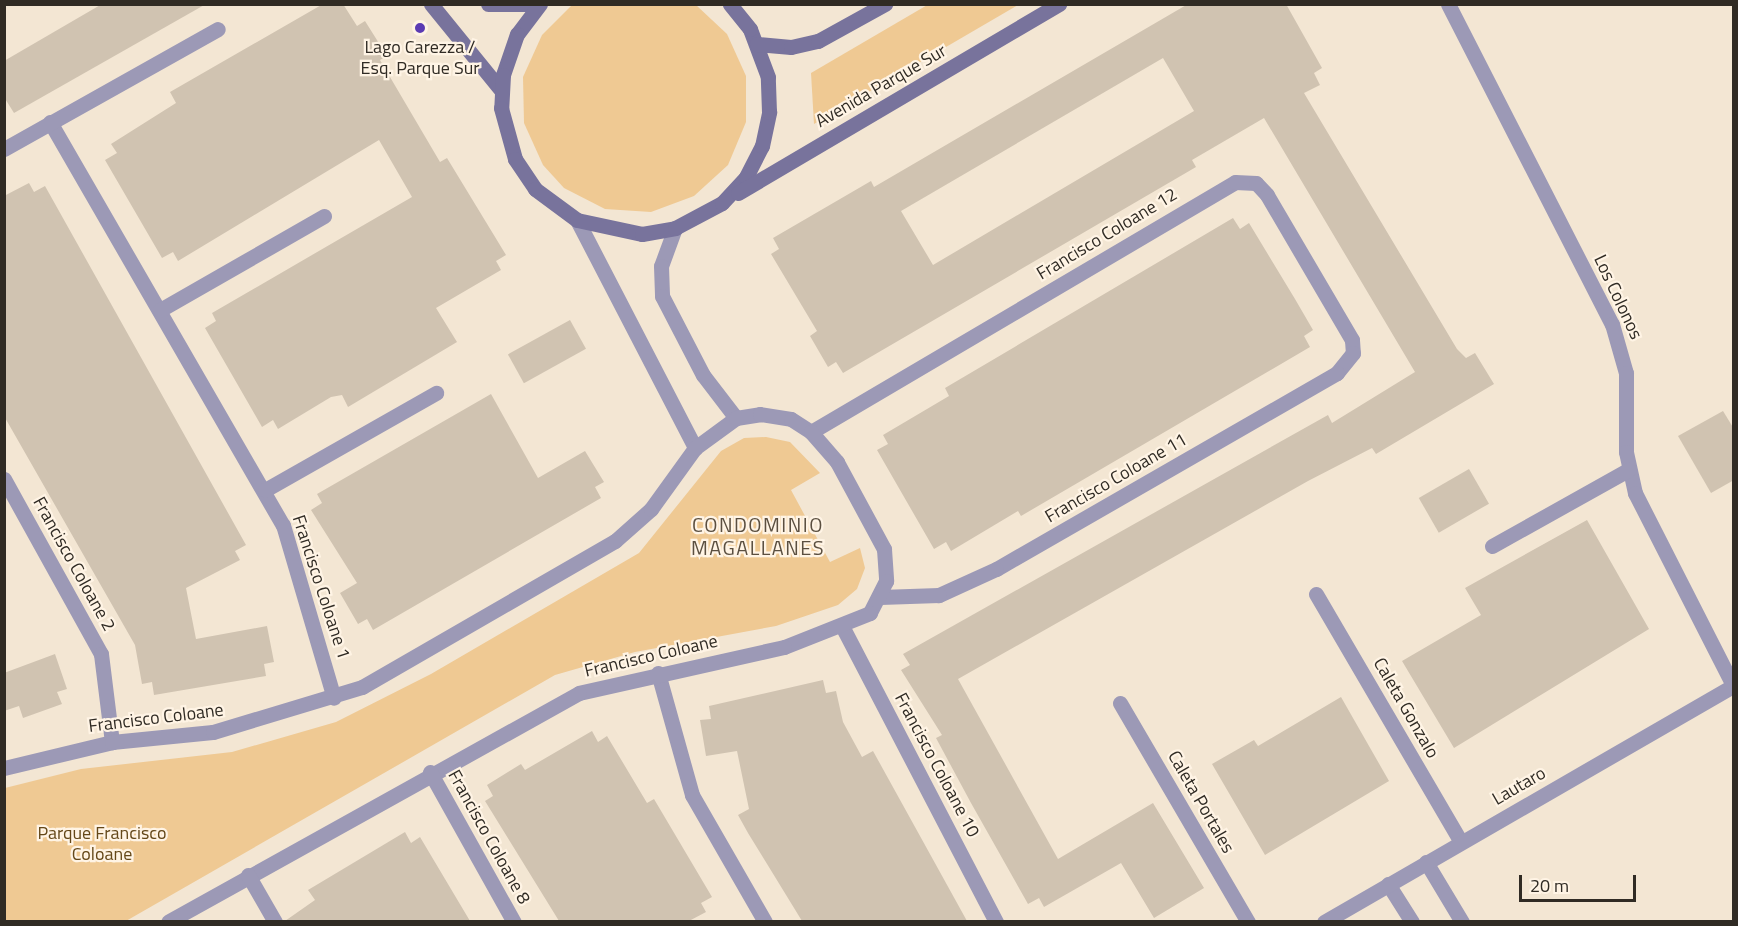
<!DOCTYPE html>
<style>
body{margin:0}
#map{position:relative;width:1738px;height:926px;overflow:hidden;background:#f3e6d3;font-family:"Titillium Web",sans-serif}
div>[style]{position:absolute}
[style*='--x']{left:calc(var(--x)*1px);top:calc(var(--y)*1px);width:calc(var(--w)*1px);rotate:calc(var(--a)*1deg)}
.green>*{inset:0;background:#efc993}
.building>*{inset:0;background:#d0c3b1;transform-origin:0 0}
.street>*{height:15px;margin:-7.5px;padding:0 7.5px;transform-origin:7.5px;border-radius:7.5px;background:#9c99b6}
.secondary>*{height:15px;margin:-7.5px;padding:0 7.5px;transform-origin:7.5px;border-radius:7.5px;background:#78739c}
.dots>*{width:16px;height:16px;translate:-50% -50%;box-sizing:border-box;border:3px solid #fff4e5;border-radius:50%}
span{translate:-50% -50%;white-space:nowrap;text-align:center;line-height:1.15;-webkit-text-stroke:4.5px #fff4e5;paint-order:stroke}
.poi-label{font-size:18px;color:#302b24}
.street-label{font-size:18px;color:#302b24}
.park-label{font-size:18px;color:#644718}
.neighbourhood-label{font-size:20px;color:#5b4f40;letter-spacing:1.5px}
.frame{position:absolute;inset:0;border:6px solid #302b24;pointer-events:none}
.scale{position:absolute;left:1519px;top:875px;width:117px;height:27px;box-sizing:border-box;border:3px solid #302b24;border-top:0;padding-left:8px;font-size:18px;line-height:21px;white-space:nowrap;color:#302b24;-webkit-text-stroke:4px #fff4e5;paint-order:stroke}
</style>
<div id="map">
<div class="green">
<div style="clip-path:polygon(573px 4px,696px 5px,727px 34px,746px 76px,746px 122px,728px 165px,694px 196px,651px 212px,605px 209px,564px 188px,543px 165px,524px 123px,523px 77px,542px 35px)"></div>
<div style="clip-path:polygon(929px 4px,1018px 5px,814px 124px,811px 73px)"></div>
<div style="clip-path:polygon(766px 437px,790px 442px,820px 473px,791px 490px,830px 562px,860px 548px,865px 568px,857px 589px,838px 605px,776px 626px,635px 652px,555px 675px,126px 921px,5px 921px,5px 788px,81px 769px,232px 752px,336px 722px,431px 674px,639px 553px,721px 451px,744px 438px)"></div>
</div>
<div class="building">
<div style="clip-path:polygon(102px 4px,206px 4px,14px 113px,4px 97px,4px 61px)"></div>
<div style="clip-path:polygon(323px 4px,343px 4px,357px 26px,365px 21px,387px 56px,380px 60px,440px 162px,447px 158px,506px 255px,496px 261px,501px 270px,436px 308px,457px 342px,348px 407px,342px 395px,331px 397px,278px 429px,273px 420px,262px 427px,205px 328px,216px 321px,212px 313px,412px 197px,379px 140px,178px 261px,173px 252px,162px 258px,105px 160px,117px 153px,111px 144px,176px 103px,170px 92px)"></div>
<div style="clip-path:polygon(evenodd,1188px 4px,1286px 4px,1322px 68px,1314px 73px,1320px 85px,1304px 93px,1457px 349px,1466px 358px,1475px 353px,1494px 384px,1376px 454px,1372px 448px,1308px 481px,958px 679px,1058px 859px,1153px 803px,1204px 888px,1154px 918px,1121px 863px,1044px 907px,1039px 898px,1028px 904px,971px 803px,936px 738px,942px 735px,901px 670px,910px 665px,903px 654px,1328px 415px,1332px 423px,1415px 372px,1264px 118px,1192px 160px,1196px 167px,843px 373px,836px 362px,828px 367px,810px 336px,817px 331px,771px 254px,779px 249px,773px 238px,871px 181px,874px 187px,1188px 4px,1163px 58px,1194px 111px,933px 265px,901px 211px,1163px 58px)"></div>
<div style="clip-path:polygon(29px 183px,34px 192px,45px 186px,246px 545px,235px 551px,240px 560px,186px 588px,196px 639px,267px 626px,274px 662px,264px 664px,266px 676px,154px 695px,152px 682px,142px 684px,135px 645px,4px 416px,4px 196px)"></div>
<div style="clip-path:polygon(1233px 218px,1240px 229px,1249px 223px,1295px 299px,1313px 330px,1304px 336px,1310px 347px,1021px 516px,1018px 511px,951px 551px,946px 542px,934px 549px,877px 450px,888px 444px,883px 435px,949px 396px,945px 388px)"></div>
<div style="left:570px;top:320px;width:33px;height:71px;rotate:61deg"></div>
<div style="clip-path:polygon(491px 394px,538px 478px,585px 451px,604px 482px,595px 487px,601px 498px,373px 630px,367px 619px,358px 624px,340px 593px,357px 583px,311px 510px,322px 503px,317px 494px)"></div>
<div style="clip-path:polygon(1723px 411px,1734px 429px,1734px 480px,1711px 493px,1678px 436px)"></div>
<div style="left:1469px;top:469px;width:40px;height:58px;rotate:60deg"></div>
<div style="clip-path:polygon(1587px 520px,1649px 629px,1454px 748px,1402px 661px,1481px 615px,1465px 588px)"></div>
<div style="clip-path:polygon(55px 654px,67px 689px,57px 692px,62px 704px,23px 718px,19px 706px,4px 711px,4px 673px)"></div>
<div style="clip-path:polygon(823px 680px,826px 693px,836px 691px,843px 722px,862px 757px,873px 751px,967px 921px,802px 921px,748px 833px,738px 815px,749px 809px,737px 751px,706px 756px,700px 720px,711px 719px,709px 706px)"></div>
<div style="clip-path:polygon(1341px 697px,1389px 781px,1265px 855px,1212px 764px,1254px 740px,1258px 746px)"></div>
<div style="clip-path:polygon(592px 731px,598px 742px,607px 736px,647px 803px,654px 799px,712px 897px,701px 903px,706px 912px,689px 921px,559px 921px,485px 801px,493px 796px,487px 785px,521px 764px,525px 770px)"></div>
<div style="clip-path:polygon(405px 832px,411px 843px,420px 837px,470px 921px,285px 921px,315px 900px,308px 890px)"></div>
</div>
<div class="street">
<div style="--x:1448;--y:4;--w:360;--a:62.9"></div>
<div style="--x:1612;--y:324;--w:51;--a:74.1"></div>
<div style="--x:1626;--y:373;--w:79;--a:90"></div>
<div style="--x:1626;--y:452;--w:42;--a:77.6"></div>
<div style="--x:1635;--y:493;--w:216;--a:63"></div>
<div style="--x:50;--y:122;--w:466;--a:60"></div>
<div style="--x:283;--y:525;--w:180;--a:73.6"></div>
<div style="--x:4;--y:149;--w:245;--a:-29.3"></div>
<div style="--x:577;--y:220;--w:257;--a:62.6"></div>
<div style="--x:675;--y:228;--w:40;--a:110.2"></div>
<div style="--x:661;--y:266;--w:30;--a:88"></div>
<div style="--x:662;--y:296;--w:89;--a:62.6"></div>
<div style="--x:703;--y:375;--w:54;--a:52.5"></div>
<div style="--x:160;--y:310;--w:189;--a:-29.8"></div>
<div style="--x:811;--y:432;--w:492;--a:-30.5"></div>
<div style="--x:1235;--y:182;--w:21;--a:3"></div>
<div style="--x:1256;--y:183;--w:16;--a:47"></div>
<div style="--x:1267;--y:195;--w:168;--a:59.6"></div>
<div style="--x:1352;--y:340;--w:13;--a:86"></div>
<div style="--x:1353;--y:353;--w:26;--a:129"></div>
<div style="--x:1337;--y:373;--w:393;--a:150.1"></div>
<div style="--x:996;--y:569;--w:63;--a:155.5"></div>
<div style="--x:939;--y:595;--w:59;--a:178.1"></div>
<div style="--x:4;--y:479;--w:200;--a:61"></div>
<div style="--x:101;--y:654;--w:89;--a:82.9"></div>
<div style="--x:265;--y:490;--w:197;--a:-29.6"></div>
<div style="--x:1492;--y:546;--w:156;--a:-29.2"></div>
<div style="--x:1316;--y:594;--w:287;--a:59.7"></div>
<div style="--x:842;--y:626;--w:334;--a:62.5"></div>
<div style="--x:658;--y:673;--w:127;--a:74.4"></div>
<div style="--x:692;--y:795;--w:146;--a:60.1"></div>
<div style="--x:1120;--y:703;--w:254;--a:59.7"></div>
<div style="--x:4;--y:768;--w:111;--a:-13.5"></div>
<div style="--x:112;--y:742;--w:101;--a:-5.7"></div>
<div style="--x:213;--y:732;--w:156;--a:-16.8"></div>
<div style="--x:362;--y:687;--w:292;--a:-30"></div>
<div style="--x:615;--y:541;--w:48;--a:-41.6"></div>
<div style="--x:651;--y:509;--w:75;--a:-54.2"></div>
<div style="--x:695;--y:448;--w:51;--a:-36.2"></div>
<div style="--x:736;--y:418;--w:24;--a:-9"></div>
<div style="--x:760;--y:414;--w:31;--a:9"></div>
<div style="--x:791;--y:419;--w:24;--a:33"></div>
<div style="--x:811;--y:432;--w:40;--a:49"></div>
<div style="--x:837;--y:462;--w:99;--a:61.6"></div>
<div style="--x:884;--y:549;--w:32;--a:86"></div>
<div style="--x:886;--y:581;--w:36;--a:117"></div>
<div style="--x:870;--y:613;--w:92;--a:158.4"></div>
<div style="--x:784;--y:647;--w:210;--a:167.4"></div>
<div style="--x:579;--y:693;--w:470;--a:150.9"></div>
<div style="--x:430;--y:772;--w:172;--a:60.8"></div>
<div style="--x:1426;--y:862;--w:70;--a:59"></div>
<div style="--x:248;--y:875;--w:54;--a:60.1"></div>
<div style="--x:1388;--y:884;--w:45;--a:57.7"></div>
<div style="--x:1324;--y:922;--w:474;--a:-30"></div>
</div>
<div class="secondary">
<div style="--x:431;--y:4;--w:111;--a:50.9"></div>
<div style="--x:488;--y:4;--w:40;--a:0"></div>
<div style="--x:540;--y:4;--w:38;--a:127"></div>
<div style="--x:517;--y:34;--w:43;--a:108.9"></div>
<div style="--x:503;--y:75;--w:33;--a:93"></div>
<div style="--x:501;--y:108;--w:53;--a:74.6"></div>
<div style="--x:515;--y:159;--w:36;--a:56"></div>
<div style="--x:535;--y:189;--w:52;--a:36.4"></div>
<div style="--x:577;--y:220;--w:66;--a:12.2"></div>
<div style="--x:642;--y:234;--w:34;--a:-10"></div>
<div style="--x:675;--y:228;--w:53;--a:-28"></div>
<div style="--x:722;--y:203;--w:35;--a:-47"></div>
<div style="--x:746;--y:177;--w:35;--a:-63"></div>
<div style="--x:762;--y:146;--w:35;--a:-78"></div>
<div style="--x:769;--y:112;--w:35;--a:-92"></div>
<div style="--x:768;--y:77;--w:51;--a:-110.6"></div>
<div style="--x:750;--y:29;--w:32;--a:-129"></div>
<div style="--x:757;--y:44;--w:34;--a:5"></div>
<div style="--x:791;--y:47;--w:28;--a:-13"></div>
<div style="--x:818;--y:41;--w:77;--a:-28.9"></div>
<div style="--x:738;--y:193;--w:373;--a:-30.5"></div>
</div>
<div class="dots">
<div style="left:420px;top:28px;background:#5b3bb3"></div>
</div>
<div class="poi-label">
<span style="left:420px;top:58px">Lago Carezza /<br>Esq. Parque Sur</span>
</div>
<div class="street-label">
<span style="left:881px;top:86px;rotate:-30deg">Avenida Parque Sur</span>
<span style="left:1107px;top:234px;rotate:-31deg">Francisco Coloane 12</span>
<span style="left:1618px;top:297px;rotate:65deg">Los Colonos</span>
<span style="left:1116px;top:478px;rotate:-30deg">Francisco Coloane 11</span>
<span style="left:74px;top:564px;rotate:61deg">Francisco Coloane 2</span>
<span style="left:321px;top:587px;rotate:72deg">Francisco Coloane 1</span>
<span style="left:651px;top:656px;rotate:-13deg">Francisco Coloane</span>
<span style="left:1406px;top:708px;rotate:60deg">Caleta Gonzalo</span>
<span style="left:156px;top:718px;rotate:-7deg">Francisco Coloane</span>
<span style="left:937px;top:765px;rotate:62deg">Francisco Coloane 10</span>
<span style="left:1519px;top:786px;rotate:-30deg">Lautaro</span>
<span style="left:1201px;top:802px;rotate:60deg">Caleta Portales</span>
<span style="left:489px;top:837px;rotate:61deg">Francisco Coloane 8</span>
</div>
<div class="park-label">
<span style="left:102px;top:844px">Parque Francisco<br>Coloane</span>
</div>
<div class="neighbourhood-label">
<span style="left:758px;top:536px">CONDOMINIO<br>MAGALLANES</span>
</div>
<div class="frame"></div>
<div class="scale">20 m</div>
</div>
